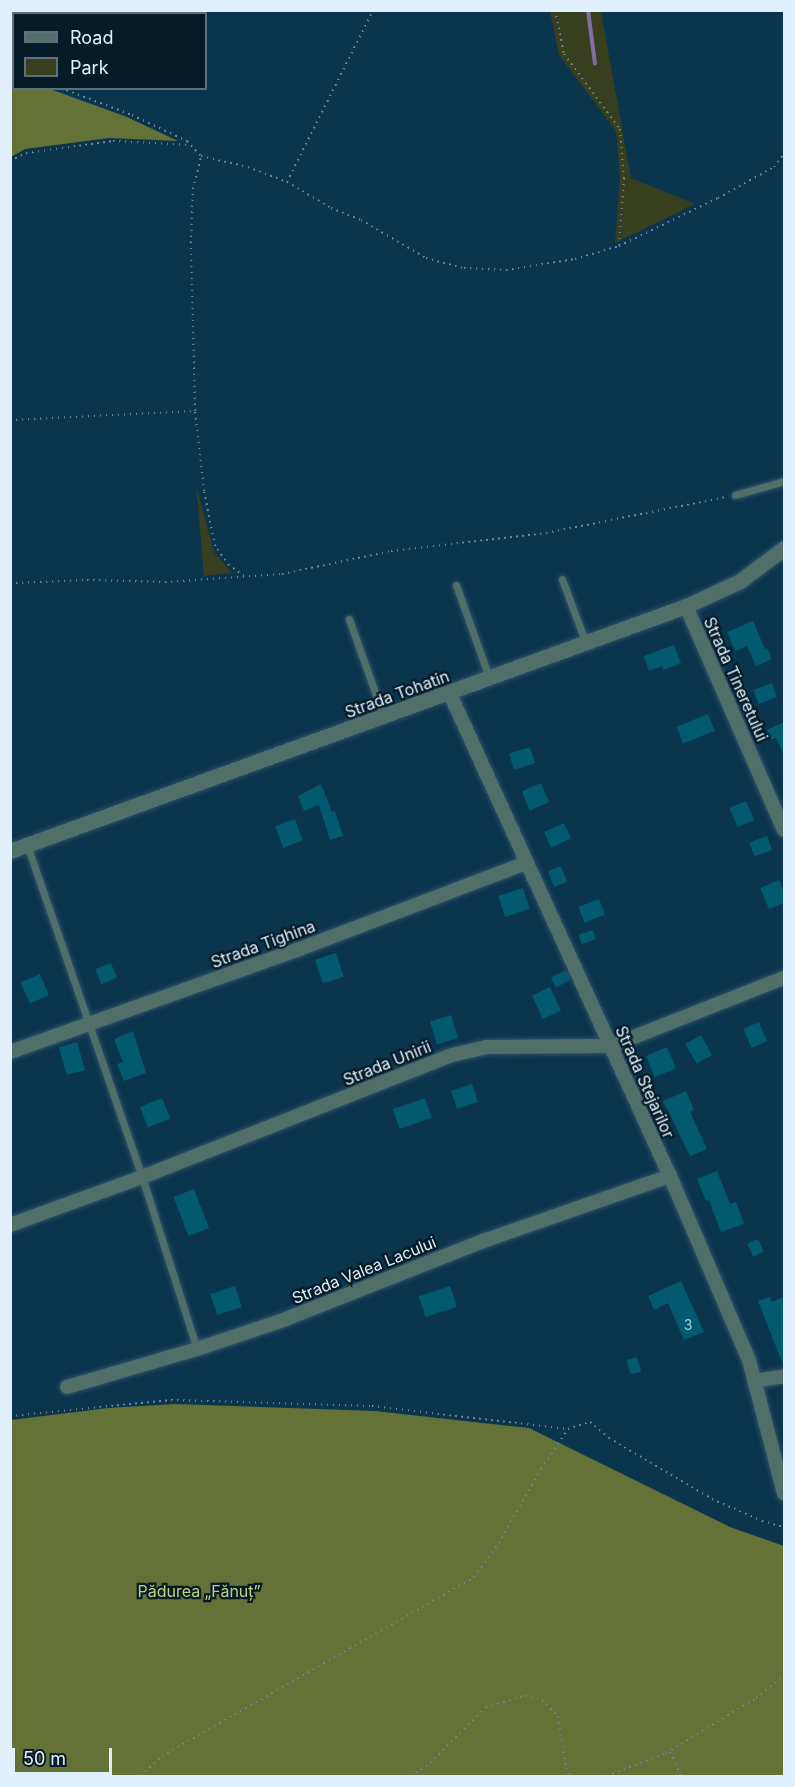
<!DOCTYPE html>
<meta charset="utf-8">
<style>
body{margin:0}
#map{position:relative;width:795px;height:1787px;overflow:hidden;background:#0b344d;font-family:Inter,sans-serif}
div>[style]{position:absolute}
[style*='--x']{left:calc(var(--x)*1px);top:calc(var(--y)*1px);width:calc(var(--w)*1px);rotate:calc(var(--a)*1deg)}
.green>*{inset:0;background:#383f1f}
.forest>*{inset:0;background:#647137}
.stream>*{height:4px;margin:-2px;padding:0 2px;transform-origin:2px;border-radius:2px;background:#816fa4}
.building>*{inset:0;background:#025a6e;transform-origin:0 0}
.path>*{height:2px;margin-top:-1px;transform-origin:0;background:repeating-linear-gradient(90deg,#6b899c 0 1.5px,transparent 0 6px)}
.roads{filter:drop-shadow(0 0 2px #2d5269) drop-shadow(0 0 2px #2d5269)}
.service>*{height:7px;margin:-3.5px;padding:0 3.5px;transform-origin:3.5px;border-radius:3.5px;background:#506f68}
.minor>*{height:14px;margin:-7px;padding:0 7px;transform-origin:7px;border-radius:7px;background:#506f68}
.tertiary>*{height:15px;margin:-7.5px;padding:0 7.5px;transform-origin:7.5px;border-radius:7.5px;background:#506f68}
span{translate:-50% -50%;white-space:nowrap;text-align:center;line-height:1.15;-webkit-text-stroke:4.5px #051b28;paint-order:stroke}
.number-label{font-size:14px;color:#a8cad8}
.number-label span{-webkit-text-stroke-width:0}
.street-label{font-size:16px;color:#e0f0fc}
.park-label{font-size:16px;color:#bfd37d}
.frame{position:absolute;inset:0;border:12px solid #e0f0fc;pointer-events:none}
.legend{position:absolute;left:12px;top:12px;width:195px;height:78px;box-sizing:border-box;background:#051b28;border:2px solid #5d707d;margin:0;padding:8px 10px;list-style:none;font-size:18px;color:#e0f0fc}
.legend li{display:flex;align-items:center;gap:12px;height:30px}
.legend b{width:30px;border:2px solid #5d707d}
.scale{position:absolute;left:12px;top:1748px;width:100px;height:27px;box-sizing:border-box;border:3px solid #e0f0fc;border-top:0;padding-left:8px;font-size:18px;line-height:21px;white-space:nowrap;color:#e0f0fc;-webkit-text-stroke:4px #051b28;paint-order:stroke}
</style>
<div id="map">
<div class="green">
<div style="clip-path:polygon(550px 11px,601px 11px,631px 178px,695px 204px,615px 243px,620px 177px,616px 131px,559px 55px)"></div>
<div style="clip-path:polygon(196px 485px,214px 552px,232px 573px,204px 576px)"></div>
</div>
<div class="forest">
<div style="clip-path:polygon(11px 10px,65px 11px,64px 13px,14px 14px,14px 88px,50px 89px,127px 117px,178px 141px,109px 138px,25px 149px,11px 157px)"></div>
<div style="clip-path:polygon(175px 1404px,375px 1411px,529px 1428px,730px 1527px,784px 1546px,784px 1776px,11px 1776px,11px 1420px,108px 1408px)"></div>
</div>
<div class="stream">
<div style="--x:588;--y:10;--w:54;--a:82.6"></div>
</div>
<div class="building">
<div style="clip-path:polygon(753px 621px,765px 649px,767px 648px,772px 659px,756px 666px,747px 646px,735px 651px,727px 632px)"></div>
<div style="clip-path:polygon(674px 645px,681px 663px,663px 670px,662px 666px,649px 671px,644px 656px)"></div>
<div style="left:772px;top:683px;width:15px;height:20px;rotate:70deg"></div>
<div style="left:708px;top:714px;width:18px;height:34px;rotate:68deg"></div>
<div style="clip-path:polygon(784px 722px,784px 756px,776px 738px,772px 740px,767px 730px)"></div>
<div style="left:530px;top:747px;width:17px;height:22px;rotate:73deg"></div>
<div style="left:541px;top:783px;width:21px;height:21px;rotate:67deg"></div>
<div style="clip-path:polygon(321px 784px,332px 812px,335px 811px,343px 836px,330px 840px,319px 805px,304px 811px,298px 796px)"></div>
<div style="left:746px;top:801px;width:21px;height:18px;rotate:67deg"></div>
<div style="left:295px;top:819px;width:23px;height:21px;rotate:70deg"></div>
<div style="left:564px;top:823px;width:17px;height:22px;rotate:66deg"></div>
<div style="left:767px;top:836px;width:15px;height:19px;rotate:70deg"></div>
<div style="left:561px;top:866px;width:17px;height:14px;rotate:69deg"></div>
<div style="clip-path:polygon(779px 880px,784px 893px,784px 903px,769px 909px,760px 888px)"></div>
<div style="left:523px;top:888px;width:22px;height:26px;rotate:72deg"></div>
<div style="left:599px;top:899px;width:17px;height:22px;rotate:69deg"></div>
<div style="left:593px;top:930px;width:10px;height:15px;rotate:73deg"></div>
<div style="left:336px;top:953px;width:25px;height:22px;rotate:72deg"></div>
<div style="left:111px;top:963px;width:16px;height:17px;rotate:68deg"></div>
<div style="left:566px;top:970px;width:11px;height:17px;rotate:63deg"></div>
<div style="left:40px;top:974px;width:23px;height:21px;rotate:67deg"></div>
<div style="left:550px;top:987px;width:26px;height:20px;rotate:65deg"></div>
<div style="left:451px;top:1015px;width:24px;height:22px;rotate:73deg"></div>
<div style="left:759px;top:1022px;width:21px;height:17px;rotate:67deg"></div>
<div style="clip-path:polygon(133px 1031px,146px 1073px,124px 1081px,117px 1064px,123px 1062px,114px 1039px)"></div>
<div style="left:701px;top:1035px;width:23px;height:18px;rotate:61deg"></div>
<div style="left:77px;top:1042px;width:29px;height:19px;rotate:74deg"></div>
<div style="left:667px;top:1047px;width:23px;height:23px;rotate:67deg"></div>
<div style="left:472px;top:1084px;width:19px;height:22px;rotate:72deg"></div>
<div style="clip-path:polygon(686px 1091px,694px 1110px,690px 1112px,707px 1149px,690px 1156px,663px 1101px)"></div>
<div style="left:162px;top:1098px;width:22px;height:24px;rotate:68deg"></div>
<div style="left:425px;top:1098px;width:21px;height:34px;rotate:71deg"></div>
<div style="clip-path:polygon(717px 1171px,730px 1204px,736px 1202px,744px 1224px,721px 1232px,709px 1200px,706px 1201px,697px 1179px)"></div>
<div style="left:194px;top:1189px;width:42px;height:22px;rotate:69deg"></div>
<div style="left:758px;top:1239px;width:14px;height:12px;rotate:65deg"></div>
<div style="clip-path:polygon(681px 1281px,704px 1332px,684px 1340px,668px 1303px,654px 1310px,648px 1296px)"></div>
<div style="left:235px;top:1286px;width:22px;height:26px;rotate:72deg"></div>
<div style="left:450px;top:1286px;width:22px;height:33px;rotate:72deg"></div>
<div style="clip-path:polygon(770px 1297px,771px 1302px,784px 1297px,784px 1367px,758px 1301px)"></div>
<div style="left:637px;top:1357px;width:15px;height:11px;rotate:74deg"></div>
</div>
<div class="path">
<div style="--x:555;--y:10;--w:45;--a:78.4"></div>
<div style="--x:564;--y:54;--w:94;--a:53.3"></div>
<div style="--x:620;--y:129;--w:49;--a:85.3"></div>
<div style="--x:624;--y:178;--w:68;--a:94.2"></div>
<div style="--x:67;--y:14;--w:4;--a:-63"></div>
<div style="--x:10;--y:82;--w:4;--a:-14"></div>
<div style="--x:61;--y:88;--w:76;--a:20.8"></div>
<div style="--x:132;--y:115;--w:61;--a:25.3"></div>
<div style="--x:187;--y:141;--w:21;--a:47"></div>
<div style="--x:10;--y:161;--w:18;--a:-27"></div>
<div style="--x:26;--y:153;--w:88;--a:-7.9"></div>
<div style="--x:113;--y:141;--w:78;--a:2.9"></div>
<div style="--x:287;--y:182;--w:192;--a:-63.4"></div>
<div style="--x:10;--y:420;--w:185;--a:-2.8"></div>
<div style="--x:244;--y:576;--w:19;--a:-144"></div>
<div style="--x:229;--y:565;--w:24;--a:-126"></div>
<div style="--x:215;--y:546;--w:56;--a:-101.3"></div>
<div style="--x:204;--y:491;--w:81;--a:-96.4"></div>
<div style="--x:195;--y:411;--w:168;--a:-91.4"></div>
<div style="--x:191;--y:243;--w:54;--a:-87.9"></div>
<div style="--x:193;--y:189;--w:34;--a:-76"></div>
<div style="--x:201;--y:156;--w:48;--a:13.2"></div>
<div style="--x:248;--y:167;--w:42;--a:21"></div>
<div style="--x:287;--y:182;--w:51;--a:30.6"></div>
<div style="--x:331;--y:208;--w:32;--a:22"></div>
<div style="--x:361;--y:220;--w:75;--a:30.3"></div>
<div style="--x:426;--y:258;--w:39;--a:15"></div>
<div style="--x:464;--y:268;--w:42;--a:2.7"></div>
<div style="--x:506;--y:270;--w:70;--a:-9.1"></div>
<div style="--x:575;--y:259;--w:46;--a:-16.5"></div>
<div style="--x:619;--y:246;--w:110;--a:-25.9"></div>
<div style="--x:718;--y:198;--w:64;--a:-29"></div>
<div style="--x:774;--y:167;--w:17;--a:-54"></div>
<div style="--x:10;--y:583;--w:77;--a:-2.2"></div>
<div style="--x:87;--y:580;--w:78;--a:1.5"></div>
<div style="--x:165;--y:582;--w:117;--a:-3.9"></div>
<div style="--x:282;--y:574;--w:111;--a:-11.9"></div>
<div style="--x:391;--y:551;--w:156;--a:-6.6"></div>
<div style="--x:546;--y:533;--w:184;--a:-11.3"></div>
<div style="--x:10;--y:1416;--w:162;--a:-5.7"></div>
<div style="--x:171;--y:1400;--w:201;--a:1.7"></div>
<div style="--x:372;--y:1406;--w:197;--a:6.7"></div>
<div style="--x:670;--y:1752;--w:26;--a:65"></div>
<div style="--x:141;--y:1776;--w:29;--a:-44"></div>
<div style="--x:162;--y:1756;--w:360;--a:-29.8"></div>
<div style="--x:474;--y:1577;--w:42;--a:-53.7"></div>
<div style="--x:499;--y:1543;--w:85;--a:-60.4"></div>
<div style="--x:541;--y:1469;--w:48;--a:-56"></div>
<div style="--x:568;--y:1429;--w:23;--a:-18"></div>
<div style="--x:590;--y:1422;--w:25;--a:40"></div>
<div style="--x:609;--y:1438;--w:120;--a:30.6"></div>
<div style="--x:712;--y:1499;--w:55;--a:23.7"></div>
<div style="--x:762;--y:1521;--w:23;--a:15"></div>
<div style="--x:411;--y:1776;--w:23;--a:-34"></div>
<div style="--x:430;--y:1763;--w:79;--a:-45"></div>
<div style="--x:486;--y:1707;--w:41;--a:-15.8"></div>
<div style="--x:525;--y:1696;--w:17;--a:13"></div>
<div style="--x:542;--y:1700;--w:23;--a:45"></div>
<div style="--x:558;--y:1716;--w:53;--a:81.3"></div>
<div style="--x:566;--y:1768;--w:9;--a:58"></div>
<div style="--x:607;--y:1776;--w:63;--a:-21.3"></div>
<div style="--x:666;--y:1753;--w:105;--a:-31.4"></div>
<div style="--x:756;--y:1698;--w:36;--a:-39"></div>
</div>
<div class="roads">
<div class="service">
<div style="--x:735;--y:495;--w:51;--a:-15.9"></div>
<div style="--x:562;--y:579;--w:69;--a:69.7"></div>
<div style="--x:456;--y:585;--w:98;--a:70.3"></div>
<div style="--x:349;--y:619;--w:102;--a:70.5"></div>
<div style="--x:27;--y:845;--w:351;--a:70.9"></div>
<div style="--x:142;--y:1177;--w:181;--a:72.3"></div>
</div>
<div class="minor">
<div style="--x:686;--y:606;--w:244;--a:66.4"></div>
<div style="--x:450;--y:694;--w:530;--a:65.47"></div>
<div style="--x:670;--y:1176;--w:200;--a:66.8"></div>
<div style="--x:749;--y:1360;--w:138;--a:75.3"></div>
<div style="--x:10;--y:1052;--w:305;--a:-19.6"></div>
<div style="--x:297;--y:950;--w:245;--a:-20.8"></div>
<div style="--x:10;--y:1225;--w:140;--a:-20"></div>
<div style="--x:142;--y:1177;--w:333;--a:-21.5"></div>
<div style="--x:452;--y:1055;--w:35;--a:-13"></div>
<div style="--x:486;--y:1047;--w:125;--a:-0.5"></div>
<div style="--x:611;--y:1046;--w:186;--a:-21.5"></div>
<div style="--x:754;--y:1381;--w:30;--a:-9"></div>
<div style="--x:67;--y:1387;--w:135;--a:-16.3"></div>
<div style="--x:197;--y:1349;--w:94;--a:-18.6"></div>
<div style="--x:286;--y:1319;--w:212;--a:-21.6"></div>
<div style="--x:483;--y:1241;--w:198;--a:-19.2"></div>
</div>
<div class="tertiary">
<div style="--x:10;--y:851;--w:719;--a:-19.92"></div>
<div style="--x:686;--y:606;--w:60;--a:-24.8"></div>
<div style="--x:740;--y:581;--w:55;--a:-36.9"></div>
</div>
</div>
<div class="number-label">
<span style="left:688px;top:1325px">3</span>
</div>
<div class="street-label">
<span style="left:736px;top:679px;rotate:66deg">Strada Tineretului</span>
<span style="left:397px;top:694px;rotate:-20deg">Strada Tohatin</span>
<span style="left:263px;top:944px;rotate:-20deg">Strada Tighina</span>
<span style="left:387px;top:1063px;rotate:-22deg">Strada Unirii</span>
<span style="left:645px;top:1082px;rotate:66deg">Strada Stejarilor</span>
<span style="left:364px;top:1270px;rotate:-22deg">Strada Valea Lacului</span>
</div>
<div class="park-label">
<span style="left:199px;top:1591px">Pădurea „Fănuț”</span>
</div>
<div class="frame"></div>
<ul class="legend">
<li><b style="height:8px;background:#506f68"></b>Road</li>
<li><b style="height:16px;background:#383f1f"></b>Park</li>
</ul>
<div class="scale">50 m</div>
</div>
